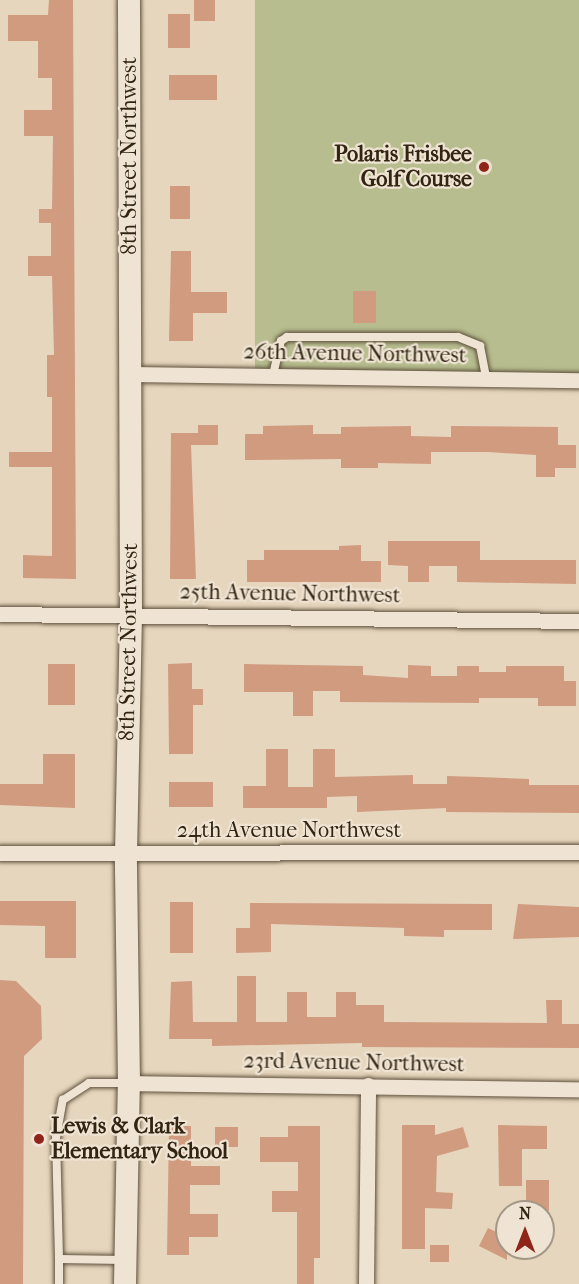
<!DOCTYPE html>
<style>
body{margin:0}
#map{position:relative;width:579px;height:1284px;overflow:hidden;background:#e6d6bd;font-family:"IM FELL French Canon",serif}
div>[style]{position:absolute}
[style*='--x']{left:calc(var(--x)*1px);top:calc(var(--y)*1px);width:calc(var(--w)*1px);rotate:calc(var(--a)*1deg)}
.green>*{inset:0;background:#b7bd8f;transform-origin:0 0}
.building>*{inset:0;background:#d19b80;transform-origin:0 0}
.roads{filter:drop-shadow(0 0 2px #5e503c) drop-shadow(0 0 2px #5e503c)}
.lane>*{height:8px;margin:-4px;padding:0 4px;transform-origin:4px;border-radius:4px;background:#efe4d4}
.street>*{height:15px;margin:-7.5px;padding:0 7.5px;transform-origin:7.5px;border-radius:7.5px;background:#efe4d4}
.secondary>*{height:22px;margin:-11px;padding:0 11px;transform-origin:11px;border-radius:11px;background:#efe4d4}
.dots>*{width:16px;height:16px;translate:-50% -50%;box-sizing:border-box;border:3px solid #efe4d4;border-radius:50%}
span{translate:-50% -50%;white-space:nowrap;text-align:center;line-height:1.15;-webkit-text-stroke:4.5px #efe4d4;paint-order:stroke}
.poi-label{font-size:22px;color:#312411;font-weight:700}
.right{translate:-100% -50%;text-align:right}
.left{translate:0 -50%;text-align:left}
.street-label{font-size:22px;color:#312411}
.north{position:absolute;left:495px;top:1200px;width:60px;height:60px;box-sizing:border-box;background:#efe4d4;border:2px solid #a39786;border-radius:50%;rotate:0deg;font-size:16px;font-weight:700;line-height:24px;text-align:center;color:#312411}
.north::after{content:'';display:block;margin:auto;width:21px;height:27px;background:#8f2418;clip-path:polygon(50% 0,100% 100%,50% 72%,0 100%)}
</style>
<div id="map">
<div class="green">
<div style="left:255px;top:0;width:324px;height:375px"></div>
</div>
<div class="building">
<div style="clip-path:polygon(49px 0,73px 0,76px 579px,23px 578px,23px 555px,52px 556px,52px 467px,9px 467px,9px 452px,52px 452px,52px 397px,47px 397px,47px 355px,54px 355px,52px 276px,28px 276px,28px 256px,51px 256px,51px 223px,39px 223px,39px 209px,52px 209px,53px 136px,24px 136px,24px 110px,52px 110px,52px 78px,38px 78px,38px 41px,8px 41px,8px 15px,48px 15px)"></div>
<div style="left:194px;top:0;width:21px;height:21px"></div>
<div style="left:168px;top:14px;width:22px;height:34px"></div>
<div style="left:169px;top:75px;width:48px;height:25px"></div>
<div style="left:170px;top:186px;width:20px;height:33px"></div>
<div style="clip-path:polygon(171px 251px,191px 251px,191px 292px,227px 292px,227px 313px,193px 313px,193px 341px,169px 341px)"></div>
<div style="left:353px;top:291px;width:23px;height:32px"></div>
<div style="clip-path:polygon(198px 425px,218px 425px,218px 445px,191px 445px,196px 579px,170px 579px,171px 433px,198px 433px)"></div>
<div style="clip-path:polygon(313px 425px,313px 434px,341px 434px,341px 427px,411px 426px,411px 436px,451px 437px,451px 426px,558px 427px,558px 445px,576px 445px,576px 468px,555px 468px,555px 477px,536px 477px,536px 455px,488px 452px,431px 452px,431px 464px,378px 463px,378px 468px,341px 468px,341px 459px,245px 460px,245px 434px,263px 434px,263px 426px)"></div>
<div style="clip-path:polygon(388px 541px,480px 541px,480px 560px,576px 560px,576px 584px,457px 582px,457px 566px,429px 566px,429px 582px,408px 582px,408px 566px,388px 565px)"></div>
<div style="clip-path:polygon(361px 545px,361px 561px,381px 561px,381px 582px,247px 582px,247px 560px,264px 560px,264px 550px,339px 550px,339px 546px)"></div>
<div style="clip-path:polygon(192px 663px,192px 689px,203px 689px,203px 705px,193px 705px,193px 754px,169px 754px,168px 664px)"></div>
<div style="left:48px;top:664px;width:27px;height:41px"></div>
<div style="clip-path:polygon(244px 664px,363px 666px,363px 675px,408px 678px,408px 665px,431px 666px,431px 676px,457px 676px,457px 666px,479px 666px,479px 672px,506px 672px,506px 666px,564px 666px,564px 681px,576px 681px,576px 706px,538px 706px,538px 698px,479px 698px,479px 703px,340px 702px,340px 691px,313px 691px,313px 716px,293px 716px,293px 692px,244px 692px)"></div>
<div style="clip-path:polygon(266px 749px,288px 749px,288px 787px,313px 787px,313px 749px,335px 749px,335px 777px,413px 775px,413px 784px,447px 784px,447px 776px,480px 777px,529px 779px,529px 785px,579px 785px,579px 813px,446px 812px,446px 808px,357px 812px,357px 796px,327px 797px,327px 808px,243px 808px,243px 786px,266px 786px)"></div>
<div style="clip-path:polygon(43px 754px,75px 754px,75px 808px,0 805px,0 784px,43px 784px)"></div>
<div style="left:169px;top:782px;width:44px;height:25px"></div>
<div style="clip-path:polygon(0 901px,76px 901px,76px 958px,45px 958px,45px 926px,0 925px)"></div>
<div style="left:170px;top:902px;width:23px;height:51px"></div>
<div style="clip-path:polygon(250px 903px,492px 904px,492px 930px,444px 930px,444px 937px,404px 936px,404px 928px,271px 924px,271px 952px,236px 953px,236px 928px,250px 928px)"></div>
<div style="clip-path:polygon(518px 904px,579px 907px,579px 937px,513px 939px)"></div>
<div style="clip-path:polygon(237px 976px,256px 976px,256px 1022px,287px 1022px,287px 992px,307px 992px,307px 1017px,336px 1017px,336px 992px,356px 992px,356px 1005px,384px 1005px,384px 1022px,547px 1023px,546px 1000px,562px 1000px,562px 1024px,579px 1024px,579px 1048px,362px 1047px,362px 1043px,212px 1046px,212px 1039px,169px 1039px,171px 982px,192px 981px,193px 1022px,237px 1022px)"></div>
<div style="clip-path:polygon(0 980px,16px 981px,41px 1006px,42px 1039px,24px 1056px,23px 1284px,0 1284px)"></div>
<div style="clip-path:polygon(402px 1125px,435px 1125px,435px 1135px,463px 1127px,469px 1147px,437px 1156px,436px 1192px,453px 1193px,452px 1209px,425px 1208px,425px 1249px,402px 1249px)"></div>
<div style="clip-path:polygon(498px 1125px,547px 1126px,547px 1149px,522px 1149px,522px 1186px,499px 1186px)"></div>
<div style="clip-path:polygon(169px 1126px,191px 1126px,191px 1166px,220px 1166px,220px 1185px,190px 1185px,190px 1214px,218px 1214px,218px 1237px,189px 1237px,189px 1255px,167px 1255px)"></div>
<div style="clip-path:polygon(288px 1126px,320px 1126px,320px 1258px,314px 1258px,314px 1284px,297px 1284px,297px 1212px,272px 1212px,272px 1191px,298px 1191px,298px 1162px,260px 1162px,260px 1137px,288px 1137px)"></div>
<div style="left:215px;top:1127px;width:23px;height:20px"></div>
<div style="left:526px;top:1180px;width:23px;height:31px"></div>
<div style="clip-path:polygon(488px 1228px,507px 1237px,507px 1260px,479px 1246px)"></div>
<div style="left:430px;top:1245px;width:19px;height:17px"></div>
</div>
<div class="roads">
<div class="lane">
<div style="--x:273;--y:375;--w:35;--a:-77"></div>
<div style="--x:281;--y:341;--w:7;--a:-34"></div>
<div style="--x:287;--y:337;--w:171;--a:0"></div>
<div style="--x:458;--y:337;--w:24;--a:22"></div>
<div style="--x:480;--y:346;--w:33;--a:79"></div>
<div style="--x:59;--y:1259;--w:25;--a:90"></div>
<div style="--x:124;--y:1260;--w:65;--a:-179.1"></div>
<div style="--x:59;--y:1259;--w:121;--a:-91.4"></div>
<div style="--x:56;--y:1138;--w:39;--a:-80"></div>
<div style="--x:63;--y:1100;--w:31;--a:-33"></div>
<div style="--x:89;--y:1083;--w:38;--a:0"></div>
</div>
<div class="street">
<div style="--x:130;--y:374;--w:449;--a:0.8"></div>
<div style="--x:0;--y:614;--w:579;--a:0.69"></div>
<div style="--x:0;--y:853;--w:579;--a:-0.1"></div>
<div style="--x:129;--y:1083;--w:450;--a:0.8"></div>
<div style="--x:366;--y:1284;--w:199;--a:-89.4"></div>
</div>
<div class="secondary">
<div style="--x:125;--y:1284;--w:201;--a:-88.9"></div>
<div style="--x:129;--y:1083;--w:229;--a:-90.8"></div>
<div style="--x:126;--y:854;--w:239;--a:-88.8"></div>
<div style="--x:131;--y:615;--w:615;--a:-90.19"></div>
</div>
</div>
<div class="dots">
<div style="left:484px;top:167px;background:#8f2418"></div>
<div style="left:39px;top:1139px;background:#8f2418"></div>
</div>
<div class="poi-label">
<span class="right" style="left:472px;top:167px">Polaris Frisbee<br>Golf Course</span>
<span class="left" style="left:51px;top:1139px">Lewis &amp; Clark<br>Elementary School</span>
</div>
<div class="street-label">
<span style="left:130px;top:156px;rotate:-90deg">8th Street Northwest</span>
<span style="left:355px;top:354px;rotate:1deg">26th Avenue Northwest</span>
<span style="left:290px;top:594px;rotate:1deg">25th Avenue Northwest</span>
<span style="left:129px;top:642px;rotate:-89deg">8th Street Northwest</span>
<span style="left:289px;top:831px">24th Avenue Northwest</span>
<span style="left:354px;top:1063px;rotate:1deg">23rd Avenue Northwest</span>
</div>
<div class="north">N</div>
</div>
